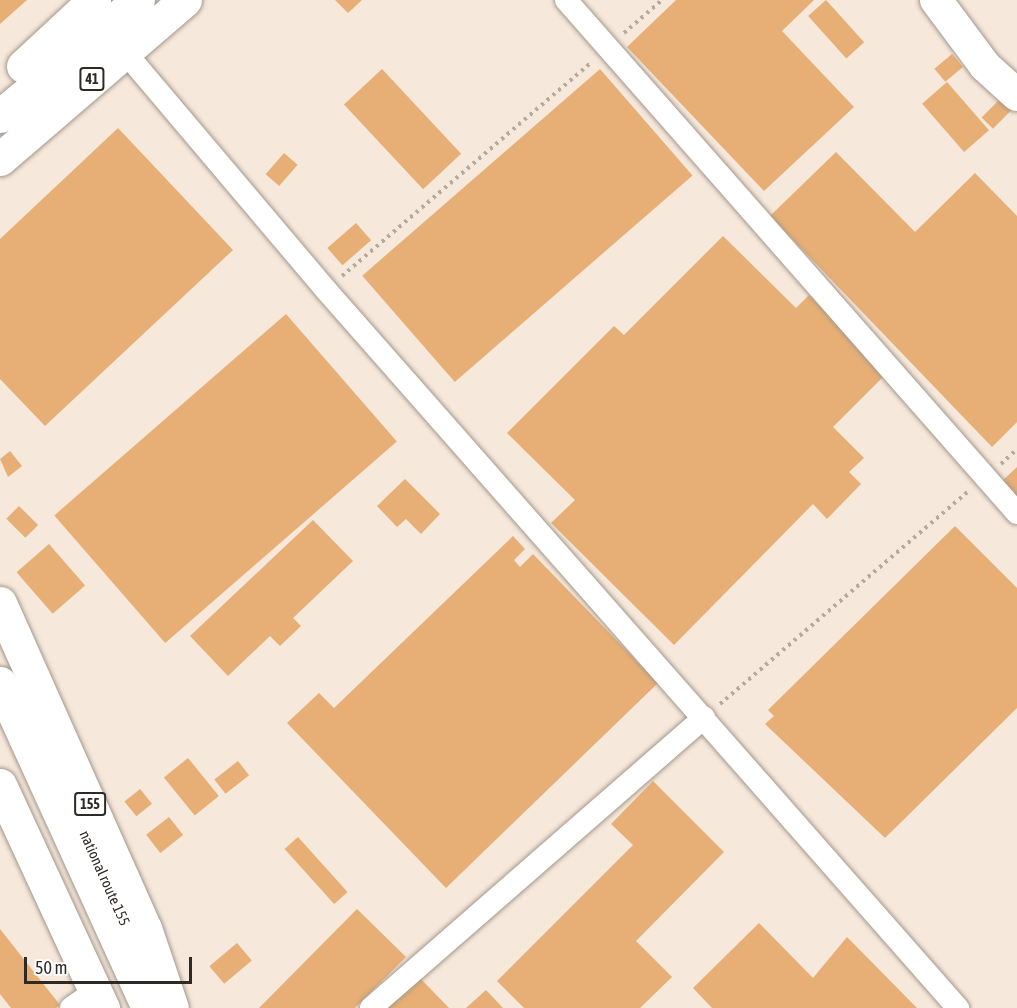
<!DOCTYPE html>
<style>
body{margin:0}
#map{position:relative;width:1017px;height:1008px;overflow:hidden;background:#f6e8db;font-family:"Asap Condensed",sans-serif}
div>[style]{position:absolute}
[style*='--x']{left:calc(var(--x)*1px);top:calc(var(--y)*1px);width:calc(var(--w)*1px);rotate:calc(var(--a)*1deg)}
.building>*{inset:0;background:#e7af75;transform-origin:0 0}
.path>*{height:4px;margin-top:-2px;transform-origin:0;background:repeating-linear-gradient(90deg,#b5aa9f 0 3px,transparent 0 7.5px)}
.roads{filter:drop-shadow(0 0 2px #a4988b) drop-shadow(0 0 2px #a4988b)}
.street>*{height:22px;margin:-11px;padding:0 11px;transform-origin:11px;border-radius:11px;background:#fff}
.secondary>*{height:32px;margin:-16px;padding:0 16px;transform-origin:16px;border-radius:16px;background:#fff}
.highway>*{height:33px;margin:-16.5px;padding:0 16.5px;transform-origin:16.5px;border-radius:16.5px;background:#fff}
span{translate:-50% -50%;white-space:nowrap;text-align:center;line-height:1.15;-webkit-text-stroke:6px #fff;paint-order:stroke}
.shield-label span{padding:2px 4px;background:#fff;border:2px solid;border-radius:4px;-webkit-text-stroke-width:0}
.shield-label{font-size:14px;color:#2e2924;font-weight:700}
.street-label{font-size:15px;color:#2e2924}
.scale{position:absolute;left:24px;top:957px;width:168px;height:27px;box-sizing:border-box;border:3px solid #2e2924;border-top:0;padding-left:8px;font-size:18px;line-height:21px;white-space:nowrap;color:#2e2924;-webkit-text-stroke:4px #fff;paint-order:stroke}
</style>
<div id="map">
<div class="building">
<div style="clip-path:polygon(0 0,27px 0,0 24px)"></div>
<div style="clip-path:polygon(335px 0,362px 0,348px 13px)"></div>
<div style="clip-path:polygon(676px 0,814px 0,782px 31px,854px 107px,764px 191px,627px 47px)"></div>
<div style="left:826px;top:0;width:57px;height:24px;rotate:48deg"></div>
<div style="left:952px;top:54px;width:17px;height:23px;rotate:50deg"></div>
<div style="left:382px;top:69px;width:116px;height:52px;rotate:47deg"></div>
<div style="left:600px;top:69px;width:141px;height:315px;rotate:49deg"></div>
<div style="left:947px;top:82px;width:64px;height:33px;rotate:49deg"></div>
<div style="left:1000px;top:99px;width:16px;height:26px;rotate:45deg"></div>
<div style="clip-path:polygon(118px 128px,233px 250px,45px 426px,0 379px,0 239px)"></div>
<div style="clip-path:polygon(836px 152px,915px 232px,975px 173px,1017px 216px,1017px 422px,992px 447px,770px 216px)"></div>
<div style="left:284px;top:153px;width:18px;height:28px;rotate:41deg"></div>
<div style="left:356px;top:223px;width:23px;height:38px;rotate:49deg"></div>
<div style="clip-path:polygon(723px 236px,796px 308px,809px 295px,887px 373px,833px 427px,864px 458px,849px 472px,861px 484px,827px 519px,813px 504px,674px 645px,551px 523px,575px 500px,507px 433px,614px 326px,624px 335px)"></div>
<div style="left:286px;top:314px;width:169px;height:307px;rotate:49deg"></div>
<div style="clip-path:polygon(10px 451px,22px 466px,8px 477px,0 459px)"></div>
<div style="clip-path:polygon(1017px 467px,1017px 500px,1000px 483px)"></div>
<div style="clip-path:polygon(405px 479px,440px 514px,421px 534px,406px 519px,397px 527px,377px 506px)"></div>
<div style="left:19px;top:506px;width:27px;height:18px;rotate:45deg"></div>
<div style="clip-path:polygon(313px 520px,353px 561px,293px 618px,301px 626px,280px 646px,270px 636px,228px 676px,190px 636px)"></div>
<div style="clip-path:polygon(955px 526px,1017px 588px,1017px 708px,885px 838px,765px 724px,774px 716px,768px 710px)"></div>
<div style="clip-path:polygon(513px 536px,525px 549px,514px 560px,520px 567px,533px 554px,658px 683px,446px 888px,287px 723px,319px 693px,334px 708px)"></div>
<div style="left:49px;top:544px;width:55px;height:43px;rotate:49deg"></div>
<div style="left:188px;top:758px;width:49px;height:31px;rotate:51deg"></div>
<div style="left:238px;top:761px;width:18px;height:30px;rotate:52deg"></div>
<div style="clip-path:polygon(653px 781px,724px 852px,636px 941px,672px 977px,640px 1008px,524px 1008px,497px 981px,633px 845px,611px 824px)"></div>
<div style="left:140px;top:789px;width:19px;height:20px;rotate:51deg"></div>
<div style="left:169px;top:817px;width:23px;height:29px;rotate:52deg"></div>
<div style="left:298px;top:837px;width:74px;height:18px;rotate:48deg"></div>
<div style="clip-path:polygon(357px 909px,406px 957px,355px 1008px,259px 1008px)"></div>
<div style="clip-path:polygon(759px 923px,813px 978px,847px 937px,917px 1008px,712px 1008px,693px 988px)"></div>
<div style="clip-path:polygon(0 929px,60px 1005px,56px 1008px,11px 1008px,0 994px)"></div>
<div style="left:237px;top:943px;width:23px;height:36px;rotate:50deg"></div>
<div style="clip-path:polygon(418px 976px,449px 1008px,385px 1008px)"></div>
<div style="clip-path:polygon(486px 990px,503px 1008px,466px 1008px)"></div>
</div>
<div class="path">
<div style="--x:624;--y:33;--w:50;--a:-41"></div>
<div style="--x:342;--y:276;--w:329;--a:-40.6"></div>
<div style="--x:1001;--y:464;--w:22;--a:-43"></div>
<div style="--x:720;--y:704;--w:329;--a:-40.6"></div>
</div>
<div class="roads">
<div class="street">
<div style="--x:566;--y:0;--w:683;--a:48.68"></div>
<div style="--x:124;--y:51;--w:313;--a:49.8"></div>
<div style="--x:326;--y:290;--w:957;--a:48.65"></div>
<div style="--x:71;--y:1008;--w:29;--a:-35"></div>
<div style="--x:371;--y:1008;--w:442;--a:-41.1"></div>
</div>
<div class="secondary">
<div style="--x:936;--y:0;--w:82;--a:53.4"></div>
<div style="--x:985;--y:66;--w:43;--a:42.2"></div>
</div>
<div class="highway">
<div style="--x:23;--y:66;--w:97;--a:-42.9"></div>
<div style="--x:0;--y:116;--w:180;--a:-40"></div>
<div style="--x:0;--y:159;--w:244;--a:-40.7"></div>
<div style="--x:0;--y:603;--w:356;--a:66"></div>
<div style="--x:145;--y:928;--w:84;--a:71.4"></div>
<div style="--x:0;--y:683;--w:357;--a:65.5"></div>
<div style="--x:0;--y:785;--w:246;--a:65.2"></div>
</div>
</div>
<div class="shield-label">
<span style="left:92px;top:79px">41</span>
<span style="left:90px;top:804px">155</span>
</div>
<div class="street-label">
<span style="left:105px;top:878px;rotate:66deg">national route 155</span>
</div>
<div class="scale">50 m</div>
</div>
